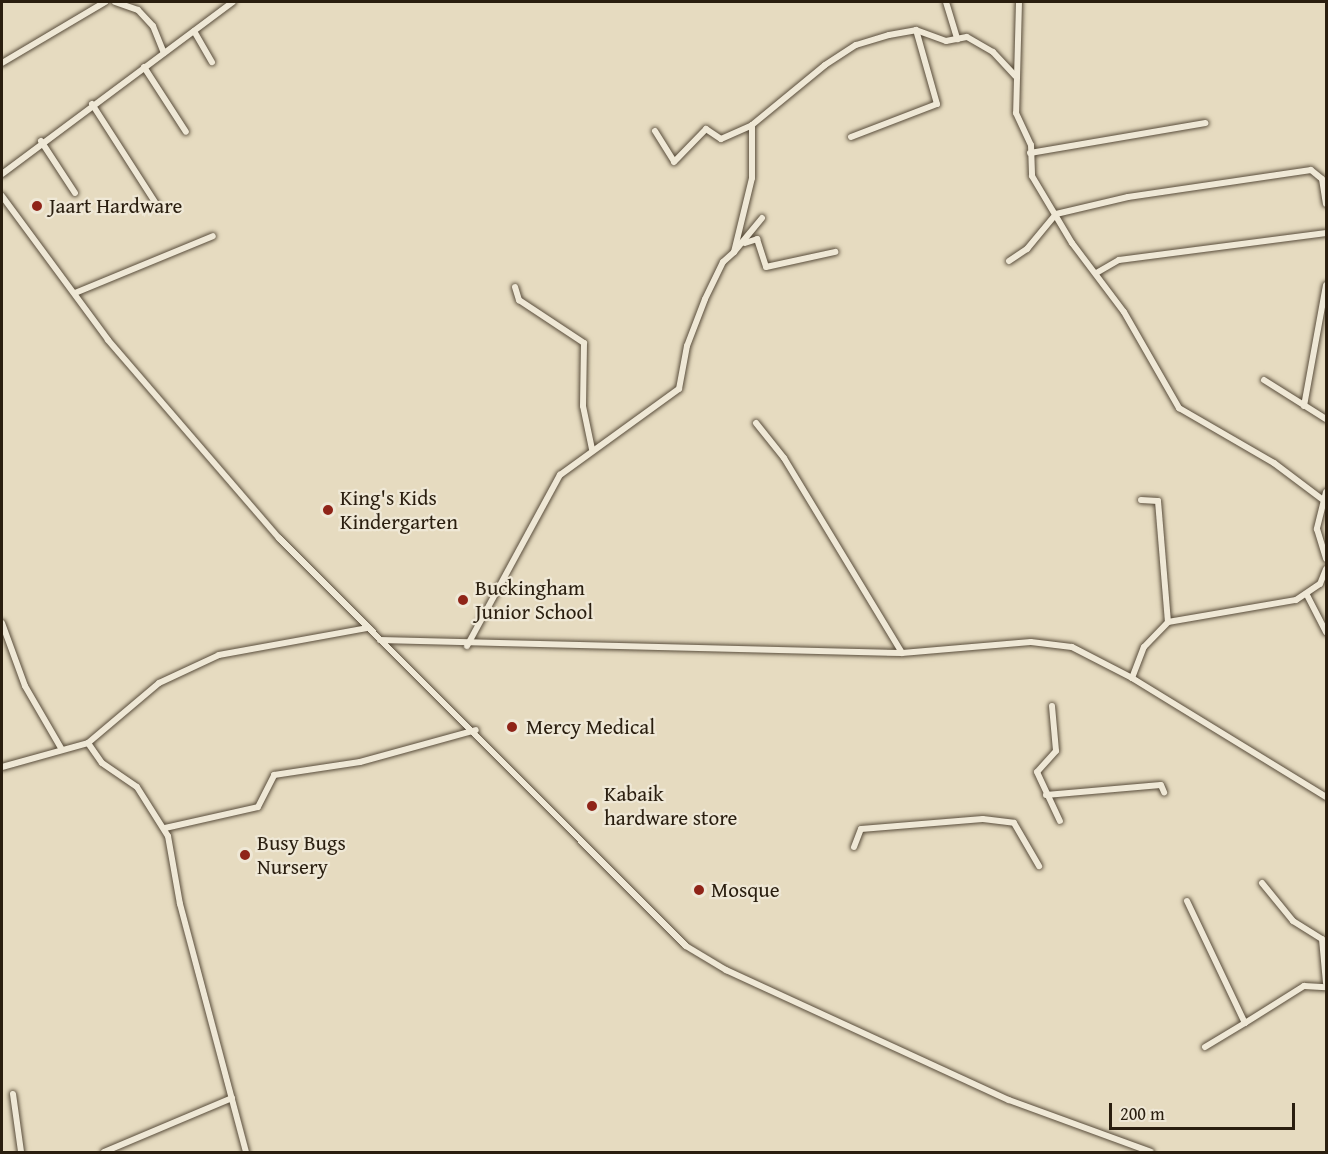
<!DOCTYPE html>
<style>
body{margin:0}
#map{position:relative;width:1328px;height:1154px;overflow:hidden;background:#e6dbc0;font-family:"Gentium Book Plus",serif}
div>[style]{position:absolute}
[style*='--x']{left:calc(var(--x)*1px);top:calc(var(--y)*1px);width:calc(var(--w)*1px);rotate:calc(var(--a)*1deg)}
.roads{filter:drop-shadow(0 0 2px #594d3b) drop-shadow(0 0 2px #594d3b)}
.minor>*{height:6px;margin:-3px;padding:0 3px;transform-origin:3px;border-radius:3px;background:#efe8d6}
.dots>*{width:16px;height:16px;translate:-50% -50%;box-sizing:border-box;border:3px solid #efe8d6;border-radius:50%}
span{translate:-50% -50%;white-space:nowrap;text-align:center;line-height:1.15;-webkit-text-stroke:4.5px #efe8d6;paint-order:stroke}
.poi-label{font-size:21px;color:#2a1e0f}
.left{translate:0 -50%;text-align:left}
.frame{position:absolute;inset:0;border:3px solid #2a1e0f;pointer-events:none}
.scale{position:absolute;left:1109px;top:1103px;width:186px;height:27px;box-sizing:border-box;border:3px solid #2a1e0f;border-top:0;padding-left:8px;font-size:18px;line-height:21px;white-space:nowrap;color:#2a1e0f;-webkit-text-stroke:4px #efe8d6;paint-order:stroke}
</style>
<div id="map">
<div class="roads">
<div class="minor">
<div style="--x:115;--y:2;--w:24;--a:19"></div>
<div style="--x:138;--y:10;--w:22;--a:47"></div>
<div style="--x:153;--y:26;--w:29;--a:68"></div>
<div style="--x:946;--y:2;--w:39;--a:73"></div>
<div style="--x:1019;--y:2;--w:111;--a:91.5"></div>
<div style="--x:1016;--y:113;--w:35;--a:65"></div>
<div style="--x:1031;--y:145;--w:31;--a:88"></div>
<div style="--x:1032;--y:176;--w:78;--a:59.2"></div>
<div style="--x:1072;--y:243;--w:86;--a:53"></div>
<div style="--x:1124;--y:312;--w:111;--a:60.2"></div>
<div style="--x:1179;--y:408;--w:110;--a:30.1"></div>
<div style="--x:1274;--y:463;--w:60;--a:36.9"></div>
<div style="--x:194;--y:31;--w:36;--a:60"></div>
<div style="--x:2;--y:63;--w:120;--a:-30.6"></div>
<div style="--x:144;--y:67;--w:77;--a:57.1"></div>
<div style="--x:92;--y:104;--w:122;--a:57.3"></div>
<div style="--x:655;--y:131;--w:36;--a:58"></div>
<div style="--x:674;--y:162;--w:46;--a:-45.9"></div>
<div style="--x:706;--y:129;--w:18;--a:34"></div>
<div style="--x:721;--y:139;--w:34;--a:-24"></div>
<div style="--x:851;--y:137;--w:92;--a:-21"></div>
<div style="--x:937;--y:104;--w:77;--a:-105.8"></div>
<div style="--x:41;--y:141;--w:62;--a:56.8"></div>
<div style="--x:1030;--y:153;--w:178;--a:-9.7"></div>
<div style="--x:2;--y:174;--w:288;--a:-36.7"></div>
<div style="--x:2;--y:196;--w:179;--a:53.6"></div>
<div style="--x:108;--y:340;--w:262;--a:49.2"></div>
<div style="--x:279;--y:538;--w:576;--a:45.07"></div>
<div style="--x:686;--y:946;--w:47;--a:31"></div>
<div style="--x:726;--y:970;--w:311;--a:24.7"></div>
<div style="--x:1009;--y:1100;--w:151;--a:20.1"></div>
<div style="--x:745;--y:243;--w:13;--a:-18"></div>
<div style="--x:757;--y:239;--w:29;--a:72"></div>
<div style="--x:766;--y:267;--w:71;--a:-12.3"></div>
<div style="--x:734;--y:252;--w:44;--a:-50.5"></div>
<div style="--x:1009;--y:261;--w:22;--a:-34"></div>
<div style="--x:1027;--y:249;--w:45;--a:-50.4"></div>
<div style="--x:1056;--y:214;--w:74;--a:-13.3"></div>
<div style="--x:1128;--y:197;--w:185;--a:-8.4"></div>
<div style="--x:1311;--y:170;--w:14;--a:39"></div>
<div style="--x:1322;--y:179;--w:25;--a:81"></div>
<div style="--x:1098;--y:272;--w:24;--a:-30"></div>
<div style="--x:1119;--y:260;--w:209;--a:-7.4"></div>
<div style="--x:515;--y:287;--w:14;--a:73"></div>
<div style="--x:519;--y:300;--w:78;--a:33.5"></div>
<div style="--x:584;--y:343;--w:63;--a:90.9"></div>
<div style="--x:583;--y:406;--w:44;--a:78.2"></div>
<div style="--x:75;--y:293;--w:149;--a:-22.4"></div>
<div style="--x:1264;--y:380;--w:73;--a:32.2"></div>
<div style="--x:1304;--y:406;--w:123;--a:-79.7"></div>
<div style="--x:756;--y:423;--w:45;--a:51.3"></div>
<div style="--x:784;--y:458;--w:228;--a:58.8"></div>
<div style="--x:1326;--y:492;--w:38;--a:104"></div>
<div style="--x:1317;--y:529;--w:31;--a:73"></div>
<div style="--x:1141;--y:500;--w:17;--a:3"></div>
<div style="--x:1158;--y:501;--w:121;--a:85.3"></div>
<div style="--x:1307;--y:595;--w:42;--a:62.8"></div>
<div style="--x:2;--y:623;--w:67;--a:69.9"></div>
<div style="--x:25;--y:686;--w:72;--a:59.9"></div>
<div style="--x:380;--y:640;--w:522;--a:1.43"></div>
<div style="--x:902;--y:653;--w:129;--a:-4.9"></div>
<div style="--x:1031;--y:642;--w:41;--a:7"></div>
<div style="--x:1072;--y:647;--w:68;--a:27.3"></div>
<div style="--x:1132;--y:678;--w:228;--a:31.5"></div>
<div style="--x:467;--y:646;--w:195;--a:-61.5"></div>
<div style="--x:560;--y:475;--w:147;--a:-35.9"></div>
<div style="--x:679;--y:389;--w:44;--a:-79.5"></div>
<div style="--x:687;--y:346;--w:50;--a:-69"></div>
<div style="--x:705;--y:299;--w:41;--a:-64.1"></div>
<div style="--x:723;--y:262;--w:15;--a:-42"></div>
<div style="--x:734;--y:252;--w:76;--a:-76.3"></div>
<div style="--x:752;--y:178;--w:53;--a:-90"></div>
<div style="--x:752;--y:125;--w:94;--a:-39.4"></div>
<div style="--x:825;--y:65;--w:37;--a:-33"></div>
<div style="--x:856;--y:45;--w:34;--a:-17"></div>
<div style="--x:889;--y:35;--w:27;--a:-10"></div>
<div style="--x:916;--y:30;--w:32;--a:20"></div>
<div style="--x:946;--y:41;--w:21;--a:-11"></div>
<div style="--x:967;--y:37;--w:30;--a:30"></div>
<div style="--x:993;--y:52;--w:33;--a:47"></div>
<div style="--x:1132;--y:678;--w:33;--a:-69"></div>
<div style="--x:1144;--y:647;--w:35;--a:-46"></div>
<div style="--x:1168;--y:622;--w:130;--a:-9.8"></div>
<div style="--x:1296;--y:600;--w:29;--a:-34"></div>
<div style="--x:1320;--y:584;--w:16;--a:-68"></div>
<div style="--x:1052;--y:706;--w:45;--a:84.9"></div>
<div style="--x:1056;--y:751;--w:28;--a:132"></div>
<div style="--x:1037;--y:772;--w:54;--a:64.9"></div>
<div style="--x:88;--y:743;--w:24;--a:55"></div>
<div style="--x:102;--y:763;--w:42;--a:34.4"></div>
<div style="--x:137;--y:787;--w:58;--a:57.7"></div>
<div style="--x:168;--y:836;--w:69;--a:80"></div>
<div style="--x:180;--y:904;--w:257;--a:75.1"></div>
<div style="--x:2;--y:767;--w:89;--a:-15.6"></div>
<div style="--x:88;--y:743;--w:93;--a:-40.2"></div>
<div style="--x:159;--y:683;--w:66;--a:-25"></div>
<div style="--x:219;--y:655;--w:150;--a:-10.3"></div>
<div style="--x:1046;--y:795;--w:115;--a:-5"></div>
<div style="--x:1161;--y:785;--w:8;--a:67"></div>
<div style="--x:165;--y:828;--w:95;--a:-12.7"></div>
<div style="--x:258;--y:807;--w:36;--a:-63"></div>
<div style="--x:274;--y:775;--w:87;--a:-8.6"></div>
<div style="--x:360;--y:762;--w:120;--a:-15.4"></div>
<div style="--x:854;--y:847;--w:19;--a:-69"></div>
<div style="--x:861;--y:829;--w:122;--a:-4.7"></div>
<div style="--x:983;--y:819;--w:31;--a:7"></div>
<div style="--x:1014;--y:823;--w:50;--a:59.8"></div>
<div style="--x:1262;--y:883;--w:49;--a:50.8"></div>
<div style="--x:1293;--y:921;--w:34;--a:32"></div>
<div style="--x:1322;--y:939;--w:44;--a:84.8"></div>
<div style="--x:1187;--y:901;--w:135;--a:64.6"></div>
<div style="--x:1245;--y:1023;--w:70;--a:-32.1"></div>
<div style="--x:1304;--y:986;--w:22;--a:3"></div>
<div style="--x:1205;--y:1047;--w:47;--a:-31"></div>
<div style="--x:13;--y:1094;--w:59;--a:82.1"></div>
<div style="--x:104;--y:1152;--w:139;--a:-22.9"></div>
</div>
</div>
<div class="dots">
<div style="left:37px;top:206px;background:#8f2418"></div>
<div style="left:328px;top:510px;background:#8f2418"></div>
<div style="left:463px;top:600px;background:#8f2418"></div>
<div style="left:512px;top:727px;background:#8f2418"></div>
<div style="left:592px;top:806px;background:#8f2418"></div>
<div style="left:245px;top:855px;background:#8f2418"></div>
<div style="left:699px;top:890px;background:#8f2418"></div>
</div>
<div class="poi-label">
<span class="left" style="left:49px;top:206px">Jaart Hardware</span>
<span class="left" style="left:340px;top:510px">King's Kids<br>Kindergarten</span>
<span class="left" style="left:475px;top:600px">Buckingham<br>Junior School</span>
<span class="left" style="left:526px;top:727px">Mercy Medical</span>
<span class="left" style="left:604px;top:806px">Kabaik<br>hardware store</span>
<span class="left" style="left:257px;top:855px">Busy Bugs<br>Nursery</span>
<span class="left" style="left:711px;top:890px">Mosque</span>
</div>
<div class="frame"></div>
<div class="scale">200 m</div>
</div>
